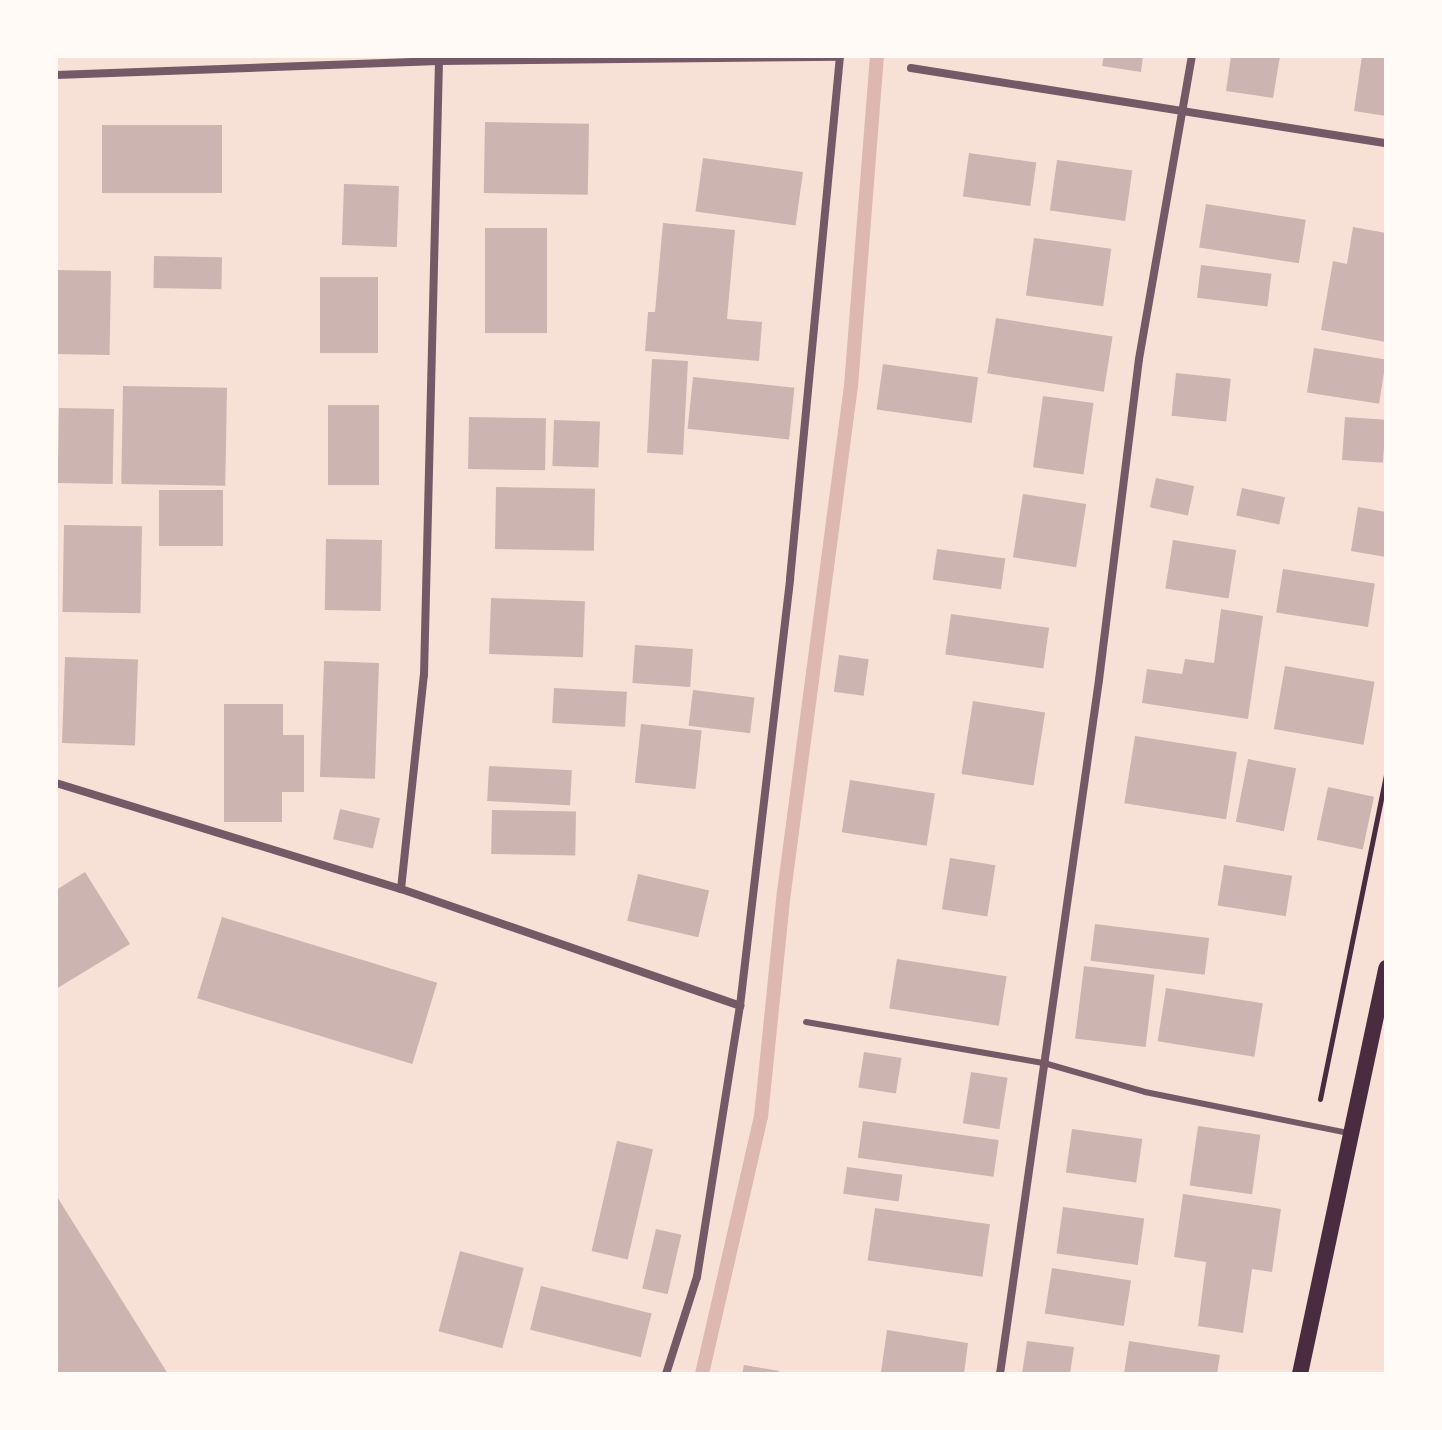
<!DOCTYPE html>
<style>
body{margin:0}
#map{position:relative;width:1442px;height:1430px;overflow:hidden;background:#f7e1d7;font-family:Montserrat,sans-serif}
div>[style]{position:absolute}
[style*='--x']{left:calc(var(--x)*1px);top:calc(var(--y)*1px);width:calc(var(--w)*1px);rotate:calc(var(--a)*1deg)}
.stream>*{height:14px;margin:-7px;padding:0 7px;transform-origin:7px;border-radius:7px;background:#dcb8b0}
.building>*{inset:0;background:#ccb4b1;transform-origin:0 0}
.path>*{height:5px;margin:-2.5px;padding:0 2.5px;transform-origin:2.5px;border-radius:2.5px;background:#4a2c40}
.service>*{height:6px;margin:-3px;padding:0 3px;transform-origin:3px;border-radius:3px;background:#755966}
.minor>*{height:8px;margin:-4px;padding:0 4px;transform-origin:4px;border-radius:4px;background:#755966}
.secondary>*{height:16px;margin:-8px;padding:0 8px;transform-origin:8px;border-radius:8px;background:#4a2c40}
span{translate:-50% -50%;white-space:nowrap;text-align:center;line-height:1.15;-webkit-text-stroke:8px #fffaf5;paint-order:stroke}
.frame{position:absolute;inset:0;border:58px solid #fffaf5;pointer-events:none}
</style>
<div id="map">
<div class="stream">
<div style="--x:702;--y:1374;--w:264;--a:-77.1"></div>
<div style="--x:761;--y:1117;--w:226;--a:-84.2"></div>
<div style="--x:784;--y:892;--w:510;--a:-82.46"></div>
<div style="--x:851;--y:386;--w:331;--a:-85.5"></div>
</div>
<div class="building">
<div style="clip-path:polygon(1104px 56px,1143px 56px,1141px 72px,1102px 66px)"></div>
<div style="clip-path:polygon(1231px 56px,1280px 56px,1273px 98px,1226px 91px)"></div>
<div style="clip-path:polygon(1362px 56px,1386px 56px,1386px 116px,1354px 111px)"></div>
<div style="left:485px;top:122px;width:104px;height:71px;rotate:1deg"></div>
<div style="left:102px;top:125px;width:120px;height:68px"></div>
<div style="left:969px;top:153px;width:68px;height:44px;rotate:8deg"></div>
<div style="left:703px;top:158px;width:101px;height:54px;rotate:8deg"></div>
<div style="left:1057px;top:160px;width:76px;height:51px;rotate:8deg"></div>
<div style="left:344px;top:184px;width:55px;height:61px;rotate:2deg"></div>
<div style="left:1206px;top:204px;width:101px;height:44px;rotate:9deg"></div>
<div style="clip-path:polygon(663px 223px,735px 230px,727px 319px,762px 322px,759px 361px,645px 351px,648px 312px,655px 312px)"></div>
<div style="clip-path:polygon(1353px 227px,1386px 233px,1386px 342px,1321px 330px,1333px 261px,1347px 264px)"></div>
<div style="left:547px;top:228px;width:105px;height:62px;rotate:90deg"></div>
<div style="left:1034px;top:238px;width:78px;height:58px;rotate:8deg"></div>
<div style="left:154px;top:256px;width:68px;height:32px;rotate:1deg"></div>
<div style="left:1201px;top:265px;width:71px;height:33px;rotate:7deg"></div>
<div style="left:56px;top:270px;width:55px;height:84px;rotate:1deg"></div>
<div style="left:320px;top:277px;width:58px;height:76px"></div>
<div style="left:996px;top:318px;width:118px;height:56px;rotate:9deg"></div>
<div style="left:1314px;top:348px;width:73px;height:45px;rotate:9deg"></div>
<div style="left:652px;top:359px;width:36px;height:94px;rotate:3deg"></div>
<div style="left:883px;top:364px;width:96px;height:46px;rotate:8deg"></div>
<div style="left:1176px;top:373px;width:55px;height:43px;rotate:6deg"></div>
<div style="left:693px;top:377px;width:102px;height:52px;rotate:6deg"></div>
<div style="left:123px;top:386px;width:104px;height:98px;rotate:1deg"></div>
<div style="left:1043px;top:396px;width:51px;height:72px;rotate:8deg"></div>
<div style="left:328px;top:405px;width:51px;height:80px"></div>
<div style="left:59px;top:408px;width:55px;height:75px;rotate:1deg"></div>
<div style="left:469px;top:417px;width:77px;height:52px;rotate:1deg"></div>
<div style="left:1345px;top:417px;width:41px;height:43px;rotate:4deg"></div>
<div style="left:554px;top:420px;width:46px;height:46px;rotate:2deg"></div>
<div style="left:1156px;top:478px;width:39px;height:30px;rotate:12deg"></div>
<div style="left:496px;top:487px;width:99px;height:62px;rotate:1deg"></div>
<div style="left:1242px;top:488px;width:44px;height:28px;rotate:12deg"></div>
<div style="left:159px;top:490px;width:64px;height:56px"></div>
<div style="left:1023px;top:494px;width:64px;height:64px;rotate:9deg"></div>
<div style="clip-path:polygon(1358px 507px,1386px 512px,1386px 557px,1351px 551px)"></div>
<div style="left:64px;top:525px;width:78px;height:87px;rotate:1deg"></div>
<div style="left:326px;top:539px;width:56px;height:71px;rotate:1deg"></div>
<div style="left:1173px;top:540px;width:64px;height:49px;rotate:9deg"></div>
<div style="left:937px;top:549px;width:69px;height:31px;rotate:8deg"></div>
<div style="left:1283px;top:569px;width:93px;height:44px;rotate:9deg"></div>
<div style="left:491px;top:598px;width:94px;height:56px;rotate:2deg"></div>
<div style="clip-path:polygon(1221px 609px,1263px 616px,1248px 719px,1142px 703px,1147px 669px,1182px 674px,1185px 659px,1214px 663px)"></div>
<div style="left:951px;top:614px;width:99px;height:41px;rotate:8deg"></div>
<div style="left:635px;top:645px;width:58px;height:38px;rotate:4deg"></div>
<div style="left:839px;top:655px;width:30px;height:37px;rotate:8deg"></div>
<div style="left:65px;top:657px;width:73px;height:86px;rotate:2deg"></div>
<div style="left:324px;top:661px;width:55px;height:116px;rotate:2deg"></div>
<div style="left:1285px;top:666px;width:91px;height:64px;rotate:10deg"></div>
<div style="left:554px;top:688px;width:73px;height:35px;rotate:3deg"></div>
<div style="left:693px;top:690px;width:62px;height:36px;rotate:7deg"></div>
<div style="left:973px;top:701px;width:73px;height:74px;rotate:9deg"></div>
<div style="clip-path:polygon(224px 704px,283px 704px,283px 735px,304px 735px,304px 792px,282px 792px,282px 822px,224px 822px)"></div>
<div style="left:641px;top:724px;width:61px;height:59px;rotate:6deg"></div>
<div style="left:1135px;top:736px;width:103px;height:68px;rotate:9deg"></div>
<div style="left:1248px;top:759px;width:49px;height:64px;rotate:11deg"></div>
<div style="left:489px;top:766px;width:83px;height:35px;rotate:3deg"></div>
<div style="left:850px;top:780px;width:86px;height:53px;rotate:9deg"></div>
<div style="left:1328px;top:787px;width:47px;height:54px;rotate:12deg"></div>
<div style="left:340px;top:809px;width:41px;height:31px;rotate:13deg"></div>
<div style="left:492px;top:810px;width:84px;height:44px;rotate:1deg"></div>
<div style="left:950px;top:858px;width:46px;height:52px;rotate:9deg"></div>
<div style="left:1224px;top:865px;width:69px;height:41px;rotate:9deg"></div>
<div style="clip-path:polygon(85px 872px,130px 944px,56px 989px,56px 890px)"></div>
<div style="left:638px;top:874px;width:73px;height:48px;rotate:13deg"></div>
<div style="left:222px;top:917px;width:225px;height:85px;rotate:17deg"></div>
<div style="left:1095px;top:924px;width:115px;height:37px;rotate:7deg"></div>
<div style="left:897px;top:959px;width:111px;height:50px;rotate:9deg"></div>
<div style="left:1084px;top:966px;width:71px;height:73px;rotate:7deg"></div>
<div style="left:1166px;top:988px;width:98px;height:54px;rotate:9deg"></div>
<div style="left:864px;top:1052px;width:38px;height:36px;rotate:9deg"></div>
<div style="left:971px;top:1072px;width:37px;height:52px;rotate:9deg"></div>
<div style="left:863px;top:1121px;width:137px;height:37px;rotate:8deg"></div>
<div style="left:1198px;top:1126px;width:63px;height:60px;rotate:8deg"></div>
<div style="left:1072px;top:1129px;width:71px;height:44px;rotate:8deg"></div>
<div style="left:617px;top:1141px;width:37px;height:113px;rotate:13deg"></div>
<div style="left:847px;top:1167px;width:56px;height:27px;rotate:8deg"></div>
<div style="clip-path:polygon(1183px 1194px,1281px 1209px,1272px 1272px,1252px 1269px,1243px 1333px,1198px 1326px,1206px 1262px,1174px 1257px)"></div>
<div style="clip-path:polygon(56px 1195px,168px 1374px,56px 1374px)"></div>
<div style="left:1063px;top:1207px;width:82px;height:47px;rotate:8deg"></div>
<div style="left:875px;top:1208px;width:116px;height:53px;rotate:8deg"></div>
<div style="left:656px;top:1229px;width:26px;height:61px;rotate:13deg"></div>
<div style="left:460px;top:1251px;width:66px;height:83px;rotate:15deg"></div>
<div style="left:1052px;top:1268px;width:80px;height:46px;rotate:9deg"></div>
<div style="left:541px;top:1286px;width:114px;height:45px;rotate:14deg"></div>
<div style="clip-path:polygon(887px 1330px,968px 1343px,964px 1374px,881px 1372px)"></div>
<div style="clip-path:polygon(1027px 1341px,1074px 1347px,1070px 1374px,1022px 1374px)"></div>
<div style="clip-path:polygon(1129px 1341px,1220px 1355px,1217px 1374px,1124px 1374px)"></div>
<div style="clip-path:polygon(744px 1365px,779px 1371px,778px 1374px,742px 1374px)"></div>
</div>
<div class="path">
<div style="--x:1320;--y:1099;--w:332;--a:-78.5"></div>
</div>
<div class="service">
<div style="--x:806;--y:1022;--w:242;--a:9.8"></div>
<div style="--x:1044;--y:1063;--w:105;--a:16"></div>
<div style="--x:1145;--y:1092;--w:208;--a:11.4"></div>
</div>
<div class="minor">
<div style="--x:911;--y:68;--w:481;--a:9"></div>
<div style="--x:56;--y:75;--w:383;--a:-2.1"></div>
<div style="--x:439;--y:61;--w:401;--a:-0.6"></div>
<div style="--x:56;--y:783;--w:361;--a:17.1"></div>
<div style="--x:401;--y:889;--w:359;--a:19"></div>
<div style="--x:401;--y:889;--w:215;--a:-83.9"></div>
<div style="--x:424;--y:675;--w:614;--a:-88.6"></div>
<div style="--x:666;--y:1374;--w:102;--a:-72.3"></div>
<div style="--x:697;--y:1277;--w:274;--a:-81"></div>
<div style="--x:740;--y:1006;--w:430;--a:-83.3"></div>
<div style="--x:790;--y:579;--w:525;--a:-84.54"></div>
<div style="--x:1000;--y:1374;--w:701;--a:-81.88"></div>
<div style="--x:1099;--y:680;--w:323;--a:-82.9"></div>
<div style="--x:1139;--y:359;--w:308;--a:-80.1"></div>
</div>
<div class="secondary">
<div style="--x:1300;--y:1374;--w:415;--a:-78"></div>
</div>
<div class="frame"></div>
</div>
